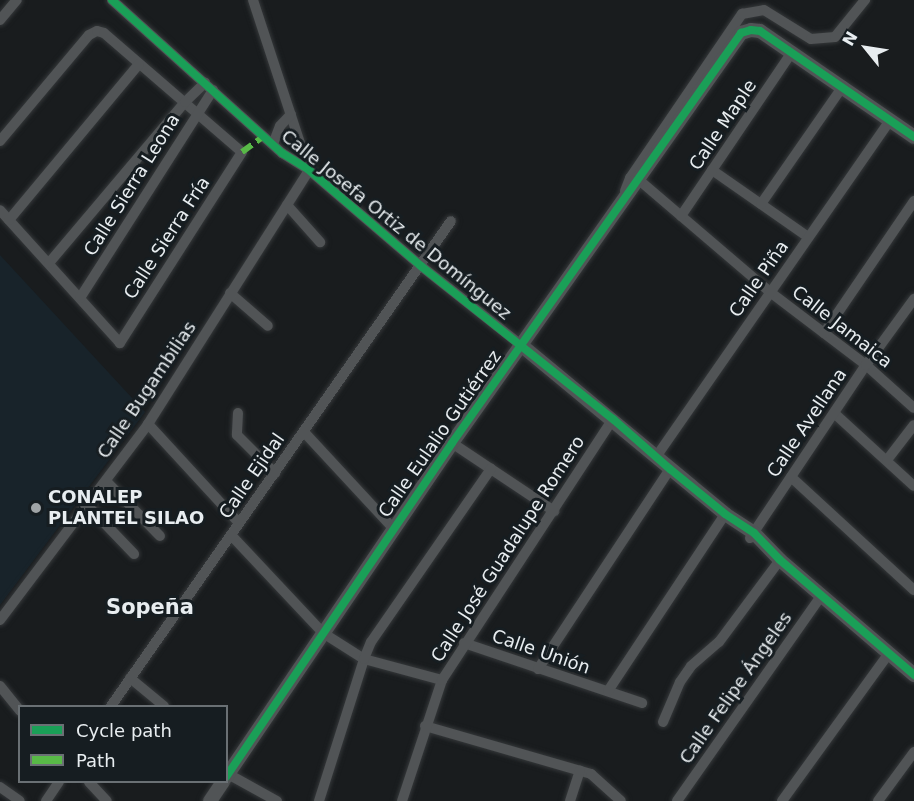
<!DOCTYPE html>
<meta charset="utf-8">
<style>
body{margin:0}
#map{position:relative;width:914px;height:801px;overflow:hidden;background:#191c1e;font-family:"DejaVu Sans",sans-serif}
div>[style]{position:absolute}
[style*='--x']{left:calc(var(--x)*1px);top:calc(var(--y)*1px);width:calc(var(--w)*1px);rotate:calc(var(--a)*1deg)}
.built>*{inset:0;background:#18232a}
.roads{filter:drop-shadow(0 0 2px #35383a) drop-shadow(0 0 2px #35383a)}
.minor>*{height:10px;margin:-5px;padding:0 5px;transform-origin:5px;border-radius:5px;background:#515456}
.tertiary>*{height:14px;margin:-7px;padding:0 7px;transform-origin:7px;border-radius:7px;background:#515456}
.quiet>*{height:6px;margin-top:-3px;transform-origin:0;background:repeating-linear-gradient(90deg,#58b947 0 12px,transparent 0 18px)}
.cycleway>*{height:8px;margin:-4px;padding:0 4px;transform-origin:4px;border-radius:4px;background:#1a9f57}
.dots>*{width:16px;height:16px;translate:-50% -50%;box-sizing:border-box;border:3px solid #161d21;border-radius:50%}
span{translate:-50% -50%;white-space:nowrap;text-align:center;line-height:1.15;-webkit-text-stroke:6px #161d21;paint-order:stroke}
.street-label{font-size:18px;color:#e8edf0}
.poi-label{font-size:18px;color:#e8edf0;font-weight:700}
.left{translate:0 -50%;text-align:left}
.quarter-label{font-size:21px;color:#e8edf0;font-weight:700}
.legend{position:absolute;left:18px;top:705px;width:210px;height:78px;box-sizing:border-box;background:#161d21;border:2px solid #6a7074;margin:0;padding:8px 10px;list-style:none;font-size:18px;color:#e8edf0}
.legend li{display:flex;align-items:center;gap:12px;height:30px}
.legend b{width:30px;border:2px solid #6a7074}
.north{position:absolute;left:836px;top:18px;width:60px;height:60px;-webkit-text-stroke:4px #161d21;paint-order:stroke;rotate:300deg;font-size:16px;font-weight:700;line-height:24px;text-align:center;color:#e8edf0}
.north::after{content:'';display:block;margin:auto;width:21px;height:27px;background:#e8edf0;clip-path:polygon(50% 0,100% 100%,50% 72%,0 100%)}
</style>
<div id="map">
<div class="built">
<div style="clip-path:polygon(0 255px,145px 412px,0 605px)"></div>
</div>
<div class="roads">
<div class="minor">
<div style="--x:112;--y:0;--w:229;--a:42"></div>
<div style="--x:282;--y:153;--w:32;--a:32"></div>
<div style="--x:309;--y:170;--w:148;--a:40.6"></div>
<div style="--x:421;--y:266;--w:127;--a:38.3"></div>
<div style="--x:253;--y:0;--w:179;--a:71.8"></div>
<div style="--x:0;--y:20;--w:26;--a:-50"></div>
<div style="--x:0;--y:141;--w:138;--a:-50"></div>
<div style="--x:89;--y:35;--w:9;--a:-27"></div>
<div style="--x:97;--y:31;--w:7;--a:16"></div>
<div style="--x:104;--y:33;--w:182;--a:40.8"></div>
<div style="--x:242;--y:152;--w:227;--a:122.6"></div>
<div style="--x:120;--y:343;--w:179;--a:-132.1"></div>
<div style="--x:273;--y:144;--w:19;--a:-69"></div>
<div style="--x:280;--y:126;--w:16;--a:-47"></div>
<div style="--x:712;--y:170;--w:117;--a:34.9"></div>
<div style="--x:639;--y:180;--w:172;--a:40.5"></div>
<div style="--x:770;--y:292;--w:121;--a:37.2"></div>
<div style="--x:866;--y:365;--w:64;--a:41.9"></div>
<div style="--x:625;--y:191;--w:14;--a:-69"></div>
<div style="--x:630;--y:178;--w:199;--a:-55.7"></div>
<div style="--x:742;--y:14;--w:22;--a:-10"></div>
<div style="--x:764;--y:10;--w:55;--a:31.7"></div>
<div style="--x:811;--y:39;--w:24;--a:-5"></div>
<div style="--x:835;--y:37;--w:48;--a:-51"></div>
<div style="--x:761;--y:204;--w:144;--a:-55.2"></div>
<div style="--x:287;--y:205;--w:50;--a:48.3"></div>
<div style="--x:681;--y:216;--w:198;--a:-55.9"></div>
<div style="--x:9;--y:220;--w:203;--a:-50.2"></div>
<div style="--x:49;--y:263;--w:211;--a:-49.8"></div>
<div style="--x:185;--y:102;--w:28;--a:-44"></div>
<div style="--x:230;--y:293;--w:50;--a:41"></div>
<div style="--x:80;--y:298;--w:247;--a:-57.4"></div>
<div style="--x:824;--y:333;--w:160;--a:-55.7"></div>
<div style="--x:238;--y:413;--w:22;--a:93"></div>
<div style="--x:237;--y:435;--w:54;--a:45"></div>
<div style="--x:834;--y:413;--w:108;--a:42.4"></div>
<div style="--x:148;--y:424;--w:134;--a:47.4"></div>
<div style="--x:304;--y:432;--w:131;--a:47.2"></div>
<div style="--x:452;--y:443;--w:123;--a:33.7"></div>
<div style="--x:656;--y:457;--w:410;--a:-55.2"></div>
<div style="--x:887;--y:460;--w:44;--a:-52.4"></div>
<div style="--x:791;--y:477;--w:167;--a:42.6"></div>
<div style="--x:106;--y:481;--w:77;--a:45.5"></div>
<div style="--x:87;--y:505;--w:68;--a:46.2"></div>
<div style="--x:231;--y:535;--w:134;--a:46.8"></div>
<div style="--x:323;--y:633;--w:49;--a:32.4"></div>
<div style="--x:364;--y:659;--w:81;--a:15.1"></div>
<div style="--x:750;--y:538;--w:208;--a:-56.2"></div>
<div style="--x:866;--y:365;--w:82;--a:-54"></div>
<div style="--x:0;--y:620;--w:246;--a:-52.9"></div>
<div style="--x:148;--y:424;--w:301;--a:-57.6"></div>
<div style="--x:464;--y:643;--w:188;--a:18.6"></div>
<div style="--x:538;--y:669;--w:240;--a:-56.6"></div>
<div style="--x:130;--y:678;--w:44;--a:39.5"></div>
<div style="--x:0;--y:686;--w:32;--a:51"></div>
<div style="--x:608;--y:691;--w:212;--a:-56.5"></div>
<div style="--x:111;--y:706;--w:592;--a:-54.97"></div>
<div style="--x:663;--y:722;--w:43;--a:-67"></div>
<div style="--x:680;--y:682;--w:19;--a:-55"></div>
<div style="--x:691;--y:666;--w:37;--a:-41"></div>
<div style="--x:719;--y:642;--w:102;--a:-53.4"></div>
<div style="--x:425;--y:726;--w:173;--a:16.1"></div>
<div style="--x:591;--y:774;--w:40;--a:42"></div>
<div style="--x:228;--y:774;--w:56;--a:28.9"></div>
<div style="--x:89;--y:782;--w:26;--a:47"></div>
<div style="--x:0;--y:787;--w:24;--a:35"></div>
<div style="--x:46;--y:801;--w:23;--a:-56"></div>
<div style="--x:319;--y:801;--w:149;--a:-72.4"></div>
<div style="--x:364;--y:659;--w:18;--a:-68"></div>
<div style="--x:371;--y:642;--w:211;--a:-55.3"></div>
<div style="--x:402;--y:801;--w:127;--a:-71.7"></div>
<div style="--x:442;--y:680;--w:312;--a:-56.8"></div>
<div style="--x:570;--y:801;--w:32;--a:-72"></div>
<div style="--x:677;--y:801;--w:252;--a:-54.9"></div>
<div style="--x:782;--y:801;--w:183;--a:-54.1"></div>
<div style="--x:878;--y:801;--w:61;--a:-53.7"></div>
</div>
<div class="tertiary">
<div style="--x:521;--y:345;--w:265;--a:39.6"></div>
<div style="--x:725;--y:514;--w:35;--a:33"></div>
<div style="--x:754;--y:533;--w:37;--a:46"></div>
<div style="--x:780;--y:560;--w:177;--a:40.6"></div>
<div style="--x:226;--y:777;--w:403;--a:-55.9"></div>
<div style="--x:452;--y:443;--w:502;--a:-54.82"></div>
<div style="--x:741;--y:33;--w:10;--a:-17"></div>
<div style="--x:751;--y:30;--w:9;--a:6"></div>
<div style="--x:760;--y:31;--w:187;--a:34.5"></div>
<div style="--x:210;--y:801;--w:23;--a:-56"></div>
</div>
</div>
<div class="quiet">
<div style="--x:242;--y:152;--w:27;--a:-36"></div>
</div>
<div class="cycleway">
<div style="--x:112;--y:0;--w:229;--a:42"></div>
<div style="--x:282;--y:153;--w:32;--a:32"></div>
<div style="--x:309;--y:170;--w:148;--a:40.6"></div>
<div style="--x:421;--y:266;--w:246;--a:38.6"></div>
<div style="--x:613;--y:419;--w:76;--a:41.3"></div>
<div style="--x:670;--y:469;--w:71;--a:39.3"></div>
<div style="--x:725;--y:514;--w:35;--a:33"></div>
<div style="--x:754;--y:533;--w:37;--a:46"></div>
<div style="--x:780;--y:560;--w:177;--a:40.6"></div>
<div style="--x:226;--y:777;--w:403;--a:-55.9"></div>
<div style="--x:452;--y:443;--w:502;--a:-54.82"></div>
<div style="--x:741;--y:33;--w:10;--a:-17"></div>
<div style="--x:751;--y:30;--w:9;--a:6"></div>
<div style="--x:760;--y:31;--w:187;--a:34.5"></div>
</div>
<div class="dots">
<div style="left:36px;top:508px;background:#a0a4a6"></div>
</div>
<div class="street-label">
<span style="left:723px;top:125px;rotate:-56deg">Calle Maple</span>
<span style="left:132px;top:185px;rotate:-58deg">Calle Sierra Leona</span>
<span style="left:396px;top:225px;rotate:39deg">Calle Josefa Ortiz de Domínguez</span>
<span style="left:167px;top:238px;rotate:-57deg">Calle Sierra Fría</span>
<span style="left:759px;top:279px;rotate:-55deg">Calle Piña</span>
<span style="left:842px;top:327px;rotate:38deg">Calle Jamaica</span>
<span style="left:147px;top:390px;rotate:-56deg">Calle Bugambilias</span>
<span style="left:807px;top:423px;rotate:-56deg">Calle Avellana</span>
<span style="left:440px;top:434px;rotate:-55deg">Calle Eulalio Gutiérrez</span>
<span style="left:252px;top:476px;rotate:-55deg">Calle Ejidal</span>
<span style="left:508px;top:549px;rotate:-57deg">Calle José Guadalupe Romero</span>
<span style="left:541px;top:652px;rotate:19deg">Calle Unión</span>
<span style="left:736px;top:688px;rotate:-55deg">Calle Felipe Ángeles</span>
</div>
<div class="poi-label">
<span class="left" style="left:48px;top:508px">CONALEP<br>PLANTEL SILAO</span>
</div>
<div class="quarter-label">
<span style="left:150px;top:607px">Sopeña</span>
</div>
<ul class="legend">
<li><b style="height:8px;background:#1a9f57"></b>Cycle path</li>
<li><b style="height:8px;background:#58b947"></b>Path</li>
</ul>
<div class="north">N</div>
</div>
